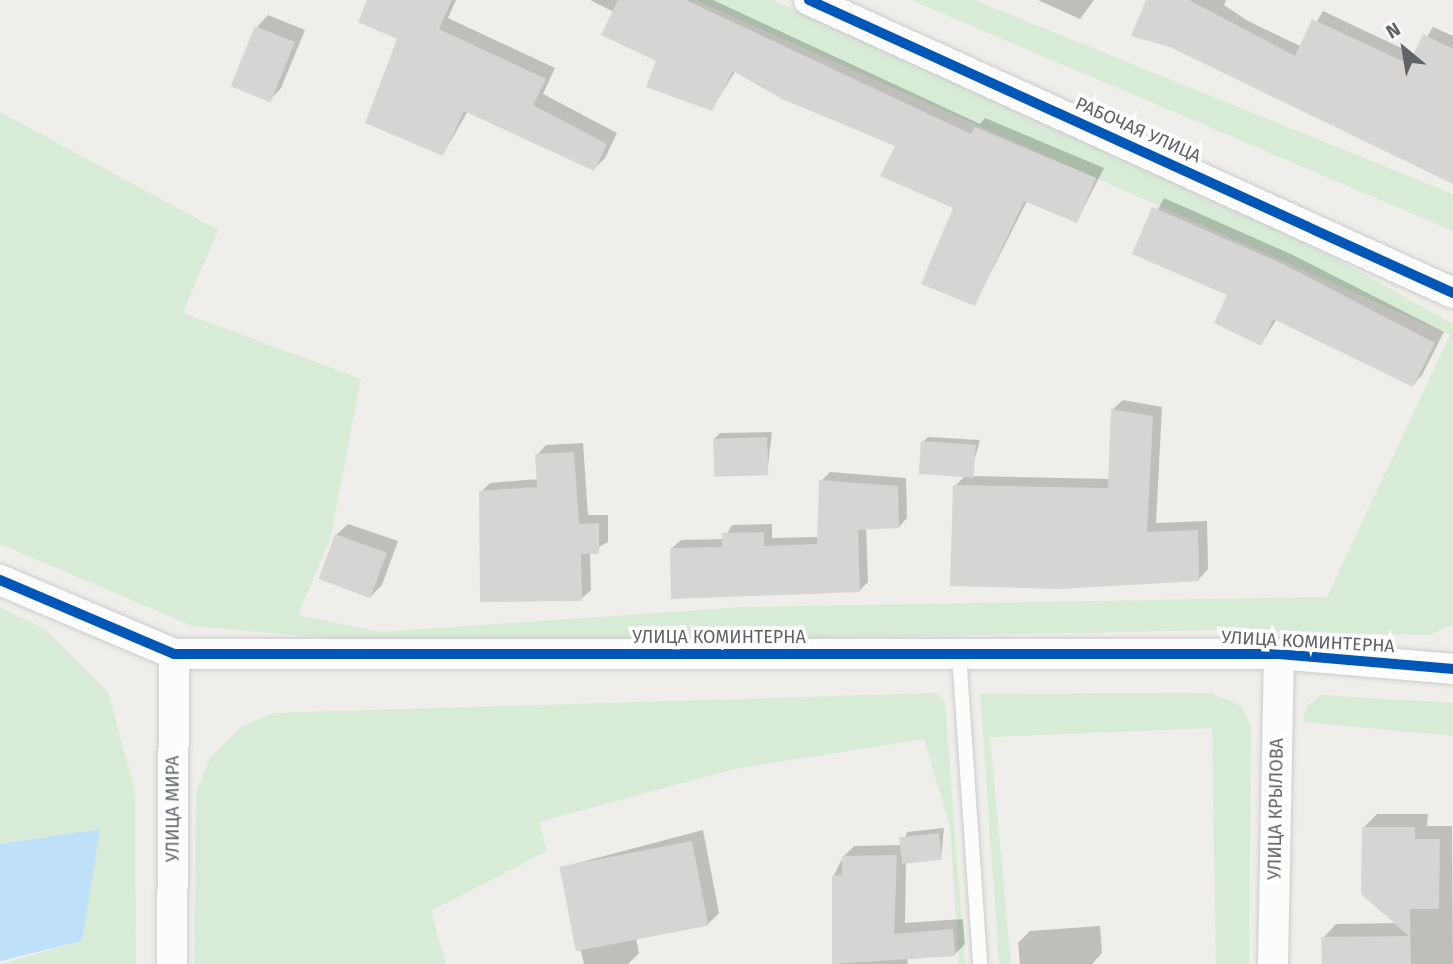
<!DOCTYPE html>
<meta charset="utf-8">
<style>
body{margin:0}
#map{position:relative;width:1453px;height:964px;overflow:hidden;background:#efeeea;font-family:"Fira Sans",sans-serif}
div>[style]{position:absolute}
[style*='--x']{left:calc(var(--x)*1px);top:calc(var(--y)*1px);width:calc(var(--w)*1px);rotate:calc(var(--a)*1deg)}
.green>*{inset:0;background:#d8ebd6}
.water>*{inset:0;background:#bfe0f9}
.shadow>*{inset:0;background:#0003}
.building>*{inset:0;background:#d6d5d3;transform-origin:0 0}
.roads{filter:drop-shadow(0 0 2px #cbcccc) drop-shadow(0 0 2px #cbcccc)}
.lane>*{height:14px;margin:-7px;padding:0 7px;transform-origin:7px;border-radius:7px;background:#fdfcfc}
.street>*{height:30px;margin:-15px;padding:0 15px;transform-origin:15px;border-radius:15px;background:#fdfcfc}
.cycleway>*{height:10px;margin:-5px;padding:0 5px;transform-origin:5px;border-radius:5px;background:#0057b8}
span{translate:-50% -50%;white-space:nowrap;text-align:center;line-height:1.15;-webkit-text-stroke:7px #fff;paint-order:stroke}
.street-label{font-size:18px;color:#5f6368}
.north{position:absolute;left:1369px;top:14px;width:70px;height:70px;-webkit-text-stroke:5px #fff;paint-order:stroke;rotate:330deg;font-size:19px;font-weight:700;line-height:28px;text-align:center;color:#5f6368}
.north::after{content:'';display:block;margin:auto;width:24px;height:32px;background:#5f6368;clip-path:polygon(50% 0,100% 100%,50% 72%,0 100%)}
</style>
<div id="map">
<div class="green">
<div style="clip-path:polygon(695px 0,773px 0,1262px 217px,1453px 324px,1453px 625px,1428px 635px,1223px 630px,416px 646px,192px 626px,0 544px,0 112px,218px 230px,183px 313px,361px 379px,330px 540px,298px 615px,380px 632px,743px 607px,1327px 597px,1450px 335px)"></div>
<div style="clip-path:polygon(911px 0,974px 0,1453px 194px,1453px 231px)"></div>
<div style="clip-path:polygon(0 607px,45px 629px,108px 692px,135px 791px,136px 964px,0 964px,82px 941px,99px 829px,0 844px)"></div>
<div style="clip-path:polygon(936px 693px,945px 702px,965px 964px,959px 964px,950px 827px,924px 739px,734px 769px,539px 822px,547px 851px,431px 911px,446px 964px,194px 964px,196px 793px,210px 758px,242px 726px,273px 713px)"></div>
<div style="clip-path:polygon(1211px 693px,1241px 706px,1251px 725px,1249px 964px,1216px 964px,1212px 728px,990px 737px,1011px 964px,999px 964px,980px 694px)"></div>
<div style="clip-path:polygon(1321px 695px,1453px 703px,1453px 736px,1303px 722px,1306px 707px)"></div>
</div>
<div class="water">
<div style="clip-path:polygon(100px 829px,82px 941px,0 961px,0 844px)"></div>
</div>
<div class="shadow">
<div style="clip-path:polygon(396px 0,456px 0,448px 18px,555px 68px,543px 94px,617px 133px,605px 158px,594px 169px,468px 111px,443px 154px,400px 38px)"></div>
<div style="clip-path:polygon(590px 0,713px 0,980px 124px,985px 118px,1104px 168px,1077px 221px,1027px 201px,975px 304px,955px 207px,898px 145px,736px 70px,712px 109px,614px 12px)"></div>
<div style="clip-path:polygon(1038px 0,1094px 0,1080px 19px)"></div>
<div style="clip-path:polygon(1147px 0,1226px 0,1224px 5px,1248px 21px,1302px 47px,1323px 11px,1416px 55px,1433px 27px,1453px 36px,1453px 182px)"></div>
<div style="clip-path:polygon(268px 15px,305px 30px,281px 88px,270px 100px,233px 85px,257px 27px)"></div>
<div style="clip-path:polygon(1164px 198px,1293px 255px,1444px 332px,1422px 375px,1413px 385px,1277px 319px,1261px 344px,1230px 294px,1134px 253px)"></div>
<div style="clip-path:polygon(1123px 400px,1162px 407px,1156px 523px,1207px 521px,1208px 569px,1199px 579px,955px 486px,966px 475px,923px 442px,928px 437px,980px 440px,970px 476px,1110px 479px,1113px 409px)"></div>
<div style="clip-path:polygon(772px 432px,767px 474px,714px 439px,720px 433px)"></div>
<div style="clip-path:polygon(583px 443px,588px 515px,608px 515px,608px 542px,590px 552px,591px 590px,581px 599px,481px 492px,490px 483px,539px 479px,537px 455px,546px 445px)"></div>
<div style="clip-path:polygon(830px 472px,906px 478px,907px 518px,899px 527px,866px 528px,868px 582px,859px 591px,672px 548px,681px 540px,724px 539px,732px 525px,772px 524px,772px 538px,819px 537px,821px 481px)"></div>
<div style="clip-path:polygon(348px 524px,398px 541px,382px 585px,371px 596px,336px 535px)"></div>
<div style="clip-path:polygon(1377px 814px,1428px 814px,1427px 826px,1452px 826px,1453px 964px,1324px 964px,1323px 938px,1336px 924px,1398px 923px,1364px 827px)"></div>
<div style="clip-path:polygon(944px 828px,941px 859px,906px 862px,905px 923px,963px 919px,965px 944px,954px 955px,907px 959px,908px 964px,834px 964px,833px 877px,843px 857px,854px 846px,902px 845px,907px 832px)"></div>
<div style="clip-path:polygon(703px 830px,719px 913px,708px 924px,636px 938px,639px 953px,628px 964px,584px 964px,563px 876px,574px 864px)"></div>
<div style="clip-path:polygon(1100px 926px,1102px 953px,1092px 964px,1020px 964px,1018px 943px,1030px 931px)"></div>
</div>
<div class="building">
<div style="clip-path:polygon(367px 0,452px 0,439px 29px,546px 79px,533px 105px,607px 144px,594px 171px,464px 111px,443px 156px,365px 123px,397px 39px,358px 22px)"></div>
<div style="clip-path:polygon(618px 0,686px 0,971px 134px,975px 127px,1096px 178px,1077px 223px,1024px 201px,975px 306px,921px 284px,953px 208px,880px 176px,895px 146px,782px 99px,733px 71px,712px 111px,646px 87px,656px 61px,601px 35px)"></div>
<div style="clip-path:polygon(1146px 0,1189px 0,1295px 56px,1312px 19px,1409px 64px,1423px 34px,1453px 49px,1453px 184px,1170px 47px,1131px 36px)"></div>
<div style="left:255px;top:26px;width:43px;height:65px;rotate:22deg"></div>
<div style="clip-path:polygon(1152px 207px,1283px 264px,1435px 343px,1413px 387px,1273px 319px,1261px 346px,1214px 323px,1227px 295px,1132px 254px)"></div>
<div style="clip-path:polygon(1111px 409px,1153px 416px,1147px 532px,1198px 530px,1199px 581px,1059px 589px,950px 586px,953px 485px,1108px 488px)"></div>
<div style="left:767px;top:437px;width:38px;height:54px;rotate:88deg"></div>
<div style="left:921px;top:441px;width:55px;height:33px;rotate:4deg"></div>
<div style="clip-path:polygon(574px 452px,579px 524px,599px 523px,599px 554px,581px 554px,582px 601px,480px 602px,479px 491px,537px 487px,535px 454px)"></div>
<div style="clip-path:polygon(819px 480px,898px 486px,899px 528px,858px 530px,860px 592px,671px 599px,670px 548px,722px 547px,722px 533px,764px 532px,764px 546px,817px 544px)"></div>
<div style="left:335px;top:534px;width:55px;height:48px;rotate:20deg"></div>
<div style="clip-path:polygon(1362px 827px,1415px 827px,1415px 839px,1440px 839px,1439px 909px,1410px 909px,1411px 964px,1322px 964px,1321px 937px,1409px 936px,1361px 894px)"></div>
<div style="left:939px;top:833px;width:27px;height:40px;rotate:84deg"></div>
<div style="left:692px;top:841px;width:86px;height:135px;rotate:79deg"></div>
<div style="clip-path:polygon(897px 855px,894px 934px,953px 929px,955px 956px,832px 964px,832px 876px,842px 875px,842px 856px)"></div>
</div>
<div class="roads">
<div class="lane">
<div style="--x:959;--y:654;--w:311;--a:86.1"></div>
</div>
<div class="street">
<div style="--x:809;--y:0;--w:708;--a:24.46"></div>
<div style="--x:0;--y:580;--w:189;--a:23"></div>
<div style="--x:174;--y:654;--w:1105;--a:0"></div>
<div style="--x:1279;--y:654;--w:175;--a:4.9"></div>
<div style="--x:172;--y:964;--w:310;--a:-89.6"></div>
<div style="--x:1273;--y:964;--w:310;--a:-88.9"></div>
</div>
</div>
<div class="cycleway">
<div style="--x:809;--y:0;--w:708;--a:24.46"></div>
<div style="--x:0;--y:580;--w:189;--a:23"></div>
<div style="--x:174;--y:654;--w:1105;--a:0"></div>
<div style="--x:1279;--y:654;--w:175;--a:4.9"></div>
</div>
<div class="street-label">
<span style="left:1138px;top:130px;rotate:24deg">РАБОЧАЯ УЛИЦА</span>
<span style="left:719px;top:637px">УЛИЦА КОМИНТЕРНА</span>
<span style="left:1308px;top:642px;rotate:3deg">УЛИЦА КОМИНТЕРНА</span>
<span style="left:173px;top:809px;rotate:-90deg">УЛИЦА МИРА</span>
<span style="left:1276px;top:809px;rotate:-89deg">УЛИЦА КРЫЛОВА</span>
</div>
<div class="north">N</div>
</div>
